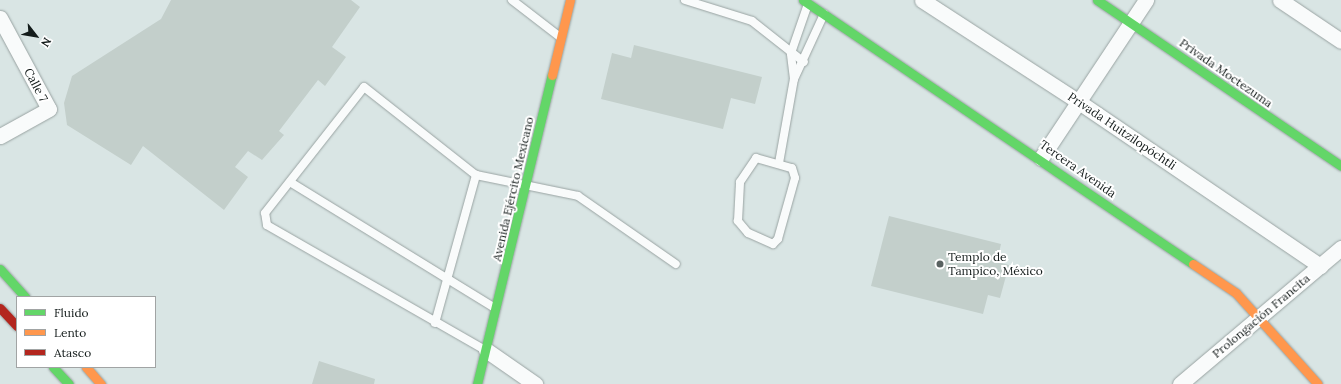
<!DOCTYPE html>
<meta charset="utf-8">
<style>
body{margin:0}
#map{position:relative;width:1341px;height:384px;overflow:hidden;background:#d9e5e4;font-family:Lora,serif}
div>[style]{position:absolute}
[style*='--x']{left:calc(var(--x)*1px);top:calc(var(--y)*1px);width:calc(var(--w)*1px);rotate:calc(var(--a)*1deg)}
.building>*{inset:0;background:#c3cfcb}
.roads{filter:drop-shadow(0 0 1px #99a3a2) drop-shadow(0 0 1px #99a3a2)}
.lane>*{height:8px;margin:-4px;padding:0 4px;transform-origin:4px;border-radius:4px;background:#f9fbfb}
.street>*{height:15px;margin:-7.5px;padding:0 7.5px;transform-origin:7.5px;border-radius:7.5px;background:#f9fbfb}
.fast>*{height:9px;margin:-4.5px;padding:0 4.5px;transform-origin:4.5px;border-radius:4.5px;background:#63d668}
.slow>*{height:9px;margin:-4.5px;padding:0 4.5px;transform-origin:4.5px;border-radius:4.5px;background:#ff974d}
.jam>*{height:9px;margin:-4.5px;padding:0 4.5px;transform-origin:4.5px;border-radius:4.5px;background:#b3261e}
.dots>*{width:11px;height:11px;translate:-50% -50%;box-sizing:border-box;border:2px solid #fff;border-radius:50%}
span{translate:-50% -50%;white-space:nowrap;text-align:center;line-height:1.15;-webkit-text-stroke:4px #fff;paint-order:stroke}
.street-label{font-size:12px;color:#141c1b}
.poi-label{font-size:12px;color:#141c1b}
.left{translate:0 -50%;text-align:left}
.legend{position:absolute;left:16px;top:296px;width:140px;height:72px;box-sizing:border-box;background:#fff;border:1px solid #a1a4a4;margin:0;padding:5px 7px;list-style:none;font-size:12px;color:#141c1b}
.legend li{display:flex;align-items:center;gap:8px;height:20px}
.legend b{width:20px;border:1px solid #a1a4a4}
.north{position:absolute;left:16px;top:16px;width:40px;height:40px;-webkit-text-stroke:3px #fff;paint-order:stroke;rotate:121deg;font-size:11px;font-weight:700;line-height:16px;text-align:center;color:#141c1b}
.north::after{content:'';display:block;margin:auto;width:14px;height:18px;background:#141c1b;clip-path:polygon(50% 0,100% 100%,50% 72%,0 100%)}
</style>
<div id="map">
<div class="building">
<div style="clip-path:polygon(171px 0,351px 0,360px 7px,332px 47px,346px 57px,325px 86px,318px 80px,279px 131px,284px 135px,262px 160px,248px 151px,235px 167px,248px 177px,224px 210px,143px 146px,131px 165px,67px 125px,64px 103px,72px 76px,161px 19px)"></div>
<div style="clip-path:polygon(634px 45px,762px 77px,755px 104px,731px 98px,723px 129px,601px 99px,612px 53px,631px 58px)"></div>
<div style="clip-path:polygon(889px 216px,1001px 244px,997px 262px,1009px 265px,1000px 298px,988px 295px,983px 314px,871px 286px)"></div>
<div style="clip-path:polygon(319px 361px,375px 379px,374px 384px,312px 384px)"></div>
</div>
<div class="roads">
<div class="lane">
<div style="--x:512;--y:0;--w:61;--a:37.6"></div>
<div style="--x:685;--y:0;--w:70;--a:17.4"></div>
<div style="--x:752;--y:21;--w:66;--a:38.3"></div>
<div style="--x:794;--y:79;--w:72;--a:-65.2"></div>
<div style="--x:756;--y:158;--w:37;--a:16"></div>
<div style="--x:792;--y:168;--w:10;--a:73"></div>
<div style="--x:795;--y:178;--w:63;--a:105.6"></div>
<div style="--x:778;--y:239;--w:7;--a:135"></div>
<div style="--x:773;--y:244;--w:27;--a:-156"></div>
<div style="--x:748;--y:233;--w:16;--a:-130"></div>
<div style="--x:738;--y:221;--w:39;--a:-87"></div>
<div style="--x:740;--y:182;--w:29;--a:-56"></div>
<div style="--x:779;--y:163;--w:85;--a:-79.9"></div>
<div style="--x:794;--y:79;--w:26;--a:-97"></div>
<div style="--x:791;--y:53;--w:52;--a:-70.9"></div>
<div style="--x:290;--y:182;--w:241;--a:31.6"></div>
<div style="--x:435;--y:323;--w:154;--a:-74.5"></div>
<div style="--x:485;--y:350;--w:251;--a:-150.2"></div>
<div style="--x:267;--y:225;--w:12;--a:-99"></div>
<div style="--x:265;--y:213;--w:160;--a:-51.8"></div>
<div style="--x:364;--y:87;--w:142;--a:38.2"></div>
<div style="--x:476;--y:175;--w:104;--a:11.6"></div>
<div style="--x:578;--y:196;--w:119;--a:34.8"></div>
</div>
<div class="street">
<div style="--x:922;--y:0;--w:187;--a:33"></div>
<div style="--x:1079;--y:102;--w:292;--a:34.2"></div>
<div style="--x:1280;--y:0;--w:73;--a:33.9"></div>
<div style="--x:0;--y:18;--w:103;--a:61.7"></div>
<div style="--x:49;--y:109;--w:56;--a:151.1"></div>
<div style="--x:1041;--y:158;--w:190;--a:-56.4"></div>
<div style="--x:486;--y:350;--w:60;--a:34.8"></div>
<div style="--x:1180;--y:384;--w:211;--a:-40.2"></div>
</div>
<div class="fast">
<div style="--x:803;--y:0;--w:471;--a:34.1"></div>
<div style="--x:1097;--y:0;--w:295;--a:34.2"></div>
<div style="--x:0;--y:269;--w:38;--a:48"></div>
<div style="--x:53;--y:367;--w:23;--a:47"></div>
<div style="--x:477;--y:384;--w:318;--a:-76.4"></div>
</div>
<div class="slow">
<div style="--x:552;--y:75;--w:77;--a:-76.5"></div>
<div style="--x:1193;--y:264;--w:52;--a:34"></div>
<div style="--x:1236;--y:293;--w:122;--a:48"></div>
<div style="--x:86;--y:367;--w:23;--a:49"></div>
</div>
<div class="jam">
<div style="--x:0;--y:308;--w:25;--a:47"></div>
</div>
</div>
<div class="dots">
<div style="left:940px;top:264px;background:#596261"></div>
</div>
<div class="street-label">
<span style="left:1226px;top:73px;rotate:35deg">Privada Moctezuma</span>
<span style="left:36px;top:85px;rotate:62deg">Calle 7</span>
<span style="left:1122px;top:131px;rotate:34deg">Privada Huitzilopóchtli</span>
<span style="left:1078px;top:169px;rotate:35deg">Tercera Avenida</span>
<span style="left:513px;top:189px;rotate:-77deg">Avenida Ejército Mexicano</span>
<span style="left:1261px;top:316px;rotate:-40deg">Prolongación Francita</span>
</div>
<div class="poi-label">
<span class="left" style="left:948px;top:264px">Templo de<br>Tampico, México</span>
</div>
<ul class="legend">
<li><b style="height:5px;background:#63d668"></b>Fluido</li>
<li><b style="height:5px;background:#ff974d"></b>Lento</li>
<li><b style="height:5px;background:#b3261e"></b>Atasco</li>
</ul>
<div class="north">N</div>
</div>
